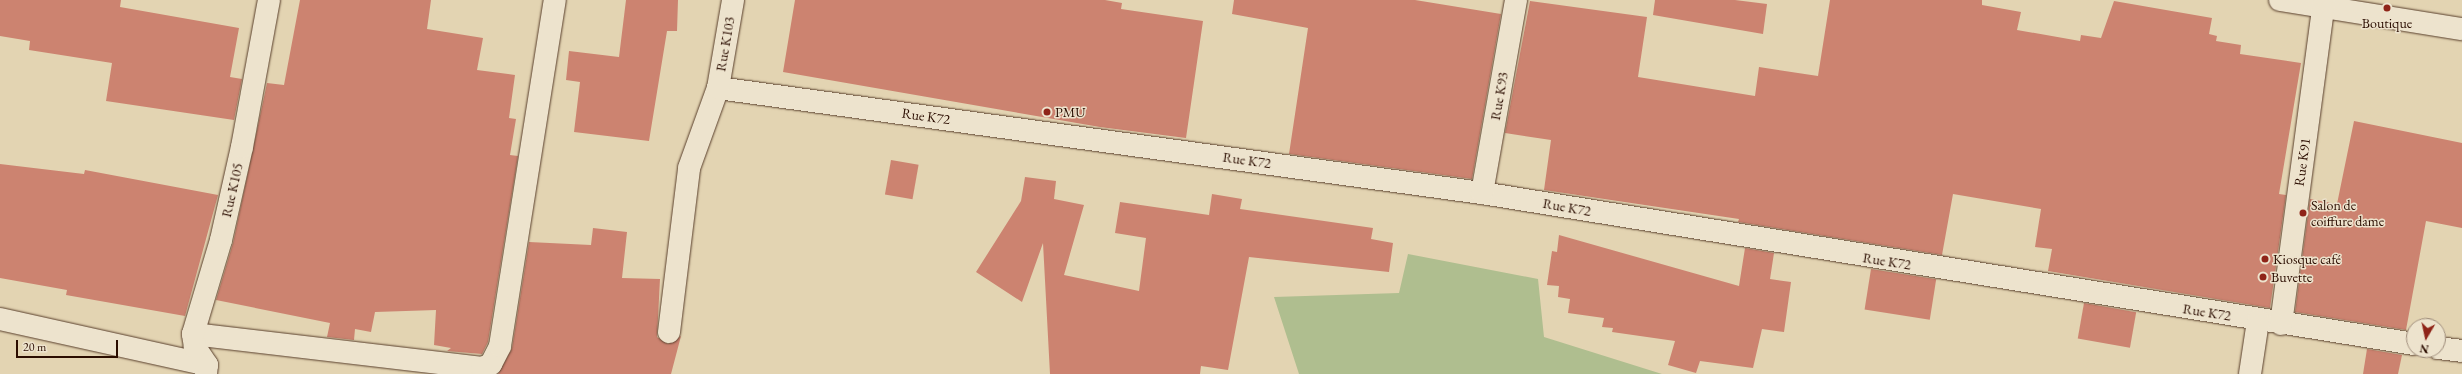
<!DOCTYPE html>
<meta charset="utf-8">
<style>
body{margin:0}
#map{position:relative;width:2462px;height:374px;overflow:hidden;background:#e3d4b2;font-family:"EB Garamond",serif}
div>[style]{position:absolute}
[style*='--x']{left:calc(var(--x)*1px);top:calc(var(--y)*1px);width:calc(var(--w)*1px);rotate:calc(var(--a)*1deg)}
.green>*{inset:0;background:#afbe8f}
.building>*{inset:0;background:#cc8370;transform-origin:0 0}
.roads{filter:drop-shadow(0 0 1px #593f2c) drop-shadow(0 0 1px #593f2c)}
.minor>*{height:22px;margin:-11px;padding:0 11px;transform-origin:11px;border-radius:11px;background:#ede3cd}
.dots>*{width:11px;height:11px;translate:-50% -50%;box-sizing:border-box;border:2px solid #ede3cd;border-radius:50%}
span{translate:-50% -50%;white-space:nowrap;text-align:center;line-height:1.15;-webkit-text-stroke:3px #ede3cd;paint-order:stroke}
.poi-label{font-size:14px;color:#2b0d00}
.left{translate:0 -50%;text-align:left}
.street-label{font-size:14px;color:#2b0d00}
.north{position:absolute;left:2406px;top:318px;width:40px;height:40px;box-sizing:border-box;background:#ede3cd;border:1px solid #9f8d7b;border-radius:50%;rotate:189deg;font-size:11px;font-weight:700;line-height:16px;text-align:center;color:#2b0d00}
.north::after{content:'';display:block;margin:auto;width:14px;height:18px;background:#8f2418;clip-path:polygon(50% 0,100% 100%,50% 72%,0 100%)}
.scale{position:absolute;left:16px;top:340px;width:102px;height:18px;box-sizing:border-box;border:2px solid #2b0d00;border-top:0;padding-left:5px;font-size:12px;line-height:14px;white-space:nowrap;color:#2b0d00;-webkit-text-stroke:3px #ede3cd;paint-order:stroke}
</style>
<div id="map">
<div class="green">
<div style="clip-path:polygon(1408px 254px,1538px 279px,1544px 337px,1662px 374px,1299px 374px,1274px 297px,1399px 293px)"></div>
</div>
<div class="building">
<div style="clip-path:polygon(0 0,121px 0,120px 7px,239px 28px,230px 77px,242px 79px,234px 120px,106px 101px,112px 63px,29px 50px,30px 41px,0 36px)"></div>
<div style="clip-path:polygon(300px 0,431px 0,427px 29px,483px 38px,477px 70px,515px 75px,509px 118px,516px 119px,510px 155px,518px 156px,488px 342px,482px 354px,447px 351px,451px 348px,434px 345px,436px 310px,375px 312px,371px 332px,355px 329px,354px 340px,327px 337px,330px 323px,216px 300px,233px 243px,267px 83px,284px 85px)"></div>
<div style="clip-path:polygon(626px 0,678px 0,677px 31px,667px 31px,649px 141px,574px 132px,580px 82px,566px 80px,569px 51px,619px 57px)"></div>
<div style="clip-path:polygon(795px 0,1105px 0,1122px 3px,1121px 9px,1203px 21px,1186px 138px,1100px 127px,783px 72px)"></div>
<div style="clip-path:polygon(1234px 0,1415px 0,1501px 14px,1472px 179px,1289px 154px,1308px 28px,1232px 14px)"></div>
<div style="clip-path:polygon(1655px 0,1735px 0,1767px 4px,1763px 34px,1653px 15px)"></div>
<div style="clip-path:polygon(1830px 0,1982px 0,1982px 5px,2021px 12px,2017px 30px,2080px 41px,2081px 35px,2101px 38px,2114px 1px,2212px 18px,2209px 34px,2217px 36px,2216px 41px,2241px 45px,2240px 54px,2301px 63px,2279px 194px,2286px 195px,2270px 308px,2048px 271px,2052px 249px,2035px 247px,2041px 209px,1953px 194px,1942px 255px,1738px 222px,1739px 219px,1544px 190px,1551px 140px,1505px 133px,1530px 1px,1647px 17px,1638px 77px,1755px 96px,1759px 67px,1818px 76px)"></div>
<div style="clip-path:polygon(2354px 121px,2462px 143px,2462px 228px,2426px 221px,2406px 330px,2295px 312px,2310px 199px,2337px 204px)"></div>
<div style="left:891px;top:160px;width:28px;height:35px;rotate:10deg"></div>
<div style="clip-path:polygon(0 164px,84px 174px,85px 170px,218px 195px,185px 316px,66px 295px,67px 290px,0 278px)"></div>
<div style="clip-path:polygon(1025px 177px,1056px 181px,1054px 199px,1084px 205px,1064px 275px,1139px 291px,1146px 238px,1115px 233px,1120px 202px,1209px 215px,1212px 194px,1242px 199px,1240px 209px,1373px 228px,1371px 239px,1393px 243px,1389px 272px,1249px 257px,1228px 370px,1201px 366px,1200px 374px,1050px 374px,1043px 243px,1022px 302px,976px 272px,1021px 201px)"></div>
<div style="clip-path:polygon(593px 228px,627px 232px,622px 278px,660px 279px,657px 337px,668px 344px,681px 336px,671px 374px,498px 374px,512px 348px,529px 242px,591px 245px)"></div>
<div style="clip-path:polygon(1559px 235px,1739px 286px,1745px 248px,1774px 253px,1770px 279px,1791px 282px,1784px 332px,1762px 329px,1753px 368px,1700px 361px,1696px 373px,1668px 365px,1675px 341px,1612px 332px,1613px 328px,1602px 327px,1604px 318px,1568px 313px,1570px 299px,1558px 297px,1559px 286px,1547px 285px,1552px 251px,1557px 252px)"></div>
<div style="left:1871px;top:269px;width:66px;height:41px;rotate:9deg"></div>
<div style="left:2084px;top:303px;width:53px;height:36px;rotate:10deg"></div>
<div style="clip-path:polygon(2367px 349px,2402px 355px,2398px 374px,2363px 374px)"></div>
</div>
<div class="roads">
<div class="minor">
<div style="--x:2280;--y:0;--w:184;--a:9.1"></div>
<div style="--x:718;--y:88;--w:771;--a:7.83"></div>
<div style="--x:1482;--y:193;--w:944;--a:9.2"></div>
<div style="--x:1482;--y:193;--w:196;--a:-80"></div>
<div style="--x:0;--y:319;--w:212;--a:12.5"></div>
<div style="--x:2281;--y:324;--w:327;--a:-82.4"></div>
<div style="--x:669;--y:332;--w:165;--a:-83"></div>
<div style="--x:689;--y:168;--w:85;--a:-70.1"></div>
<div style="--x:718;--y:88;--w:89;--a:-80.3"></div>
<div style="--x:193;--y:334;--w:291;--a:6.7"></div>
<div style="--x:482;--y:368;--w:10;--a:-24"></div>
<div style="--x:491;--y:364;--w:20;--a:-63"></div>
<div style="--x:500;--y:346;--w:350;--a:-81"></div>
<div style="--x:2438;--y:348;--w:24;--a:7"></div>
<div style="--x:206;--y:374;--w:9;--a:-84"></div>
<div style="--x:207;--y:365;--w:22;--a:-124"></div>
<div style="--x:195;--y:347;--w:13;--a:-99"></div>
<div style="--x:193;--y:334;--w:98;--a:-73.4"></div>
<div style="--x:221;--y:240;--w:95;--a:-77.3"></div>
<div style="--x:242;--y:147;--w:149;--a:-79.6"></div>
<div style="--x:2250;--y:374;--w:54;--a:-81.4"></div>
</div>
</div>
<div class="dots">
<div style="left:2387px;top:8px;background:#8f2418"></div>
<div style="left:1047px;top:112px;background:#8f2418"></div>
<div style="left:2303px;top:213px;background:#8f2418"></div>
<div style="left:2265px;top:259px;background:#8f2418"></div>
<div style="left:2263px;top:277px;background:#8f2418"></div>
</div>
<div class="poi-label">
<span style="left:2387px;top:23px">Boutique</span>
<span class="left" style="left:1055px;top:112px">PMU</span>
<span class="left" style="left:2311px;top:213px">Salon de<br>coiffure dame</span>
<span class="left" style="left:2273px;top:259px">Kiosque café</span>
<span class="left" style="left:2271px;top:277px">Buvette</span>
</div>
<div class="street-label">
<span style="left:725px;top:44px;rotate:-80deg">Rue K103</span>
<span style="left:1499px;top:96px;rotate:-80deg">Rue K93</span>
<span style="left:926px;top:116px;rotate:8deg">Rue K72</span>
<span style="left:1247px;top:160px;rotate:8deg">Rue K72</span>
<span style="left:2302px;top:162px;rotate:-82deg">Rue K91</span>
<span style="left:232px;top:190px;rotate:-77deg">Rue K105</span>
<span style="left:1567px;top:207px;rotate:10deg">Rue K72</span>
<span style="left:1887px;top:261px;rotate:9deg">Rue K72</span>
<span style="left:2207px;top:312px;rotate:9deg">Rue K72</span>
</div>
<div class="north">N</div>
<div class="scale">20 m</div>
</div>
